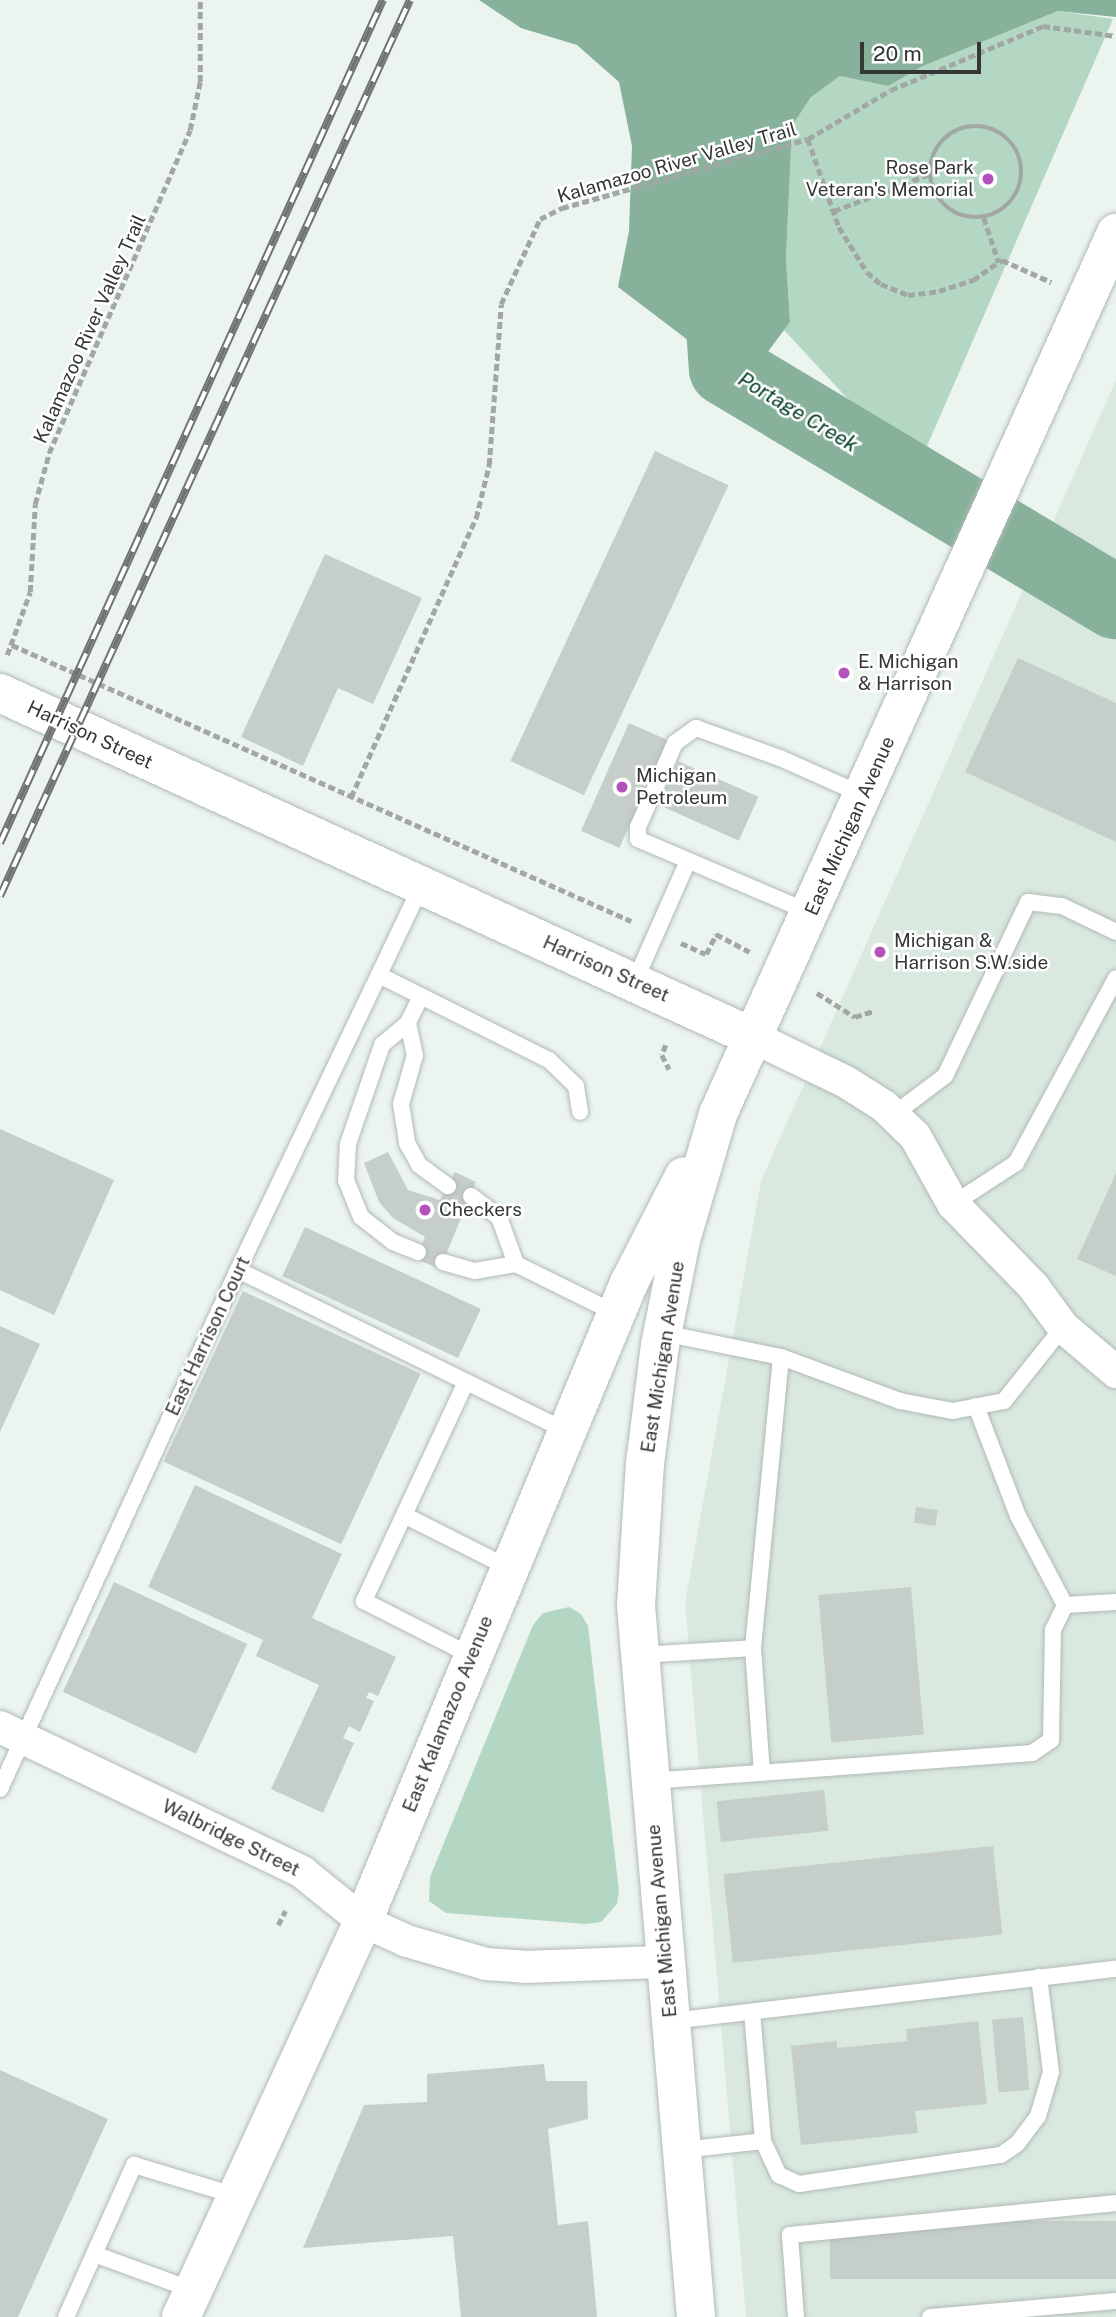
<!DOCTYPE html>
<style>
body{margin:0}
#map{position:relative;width:1116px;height:2317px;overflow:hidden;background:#ebf4ef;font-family:"Public Sans",sans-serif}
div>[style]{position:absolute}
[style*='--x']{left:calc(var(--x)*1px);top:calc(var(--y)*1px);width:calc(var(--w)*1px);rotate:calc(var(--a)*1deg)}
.built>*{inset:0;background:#dae9e0}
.green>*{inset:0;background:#b3d7c3}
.water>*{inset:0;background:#87b19a}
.river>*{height:74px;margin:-37px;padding:0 37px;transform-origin:37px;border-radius:37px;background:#87b19a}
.building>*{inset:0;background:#c6cec9;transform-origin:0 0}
.path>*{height:4.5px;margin-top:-2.25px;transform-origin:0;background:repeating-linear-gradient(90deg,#a1a7a3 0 7px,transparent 0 10.5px)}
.path>.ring{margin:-2.25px;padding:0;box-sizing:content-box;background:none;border:4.5px solid #a1a7a3;border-radius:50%}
.roads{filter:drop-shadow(0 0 2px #b1bab5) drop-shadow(0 0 2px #b1bab5)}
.service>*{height:16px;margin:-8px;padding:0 8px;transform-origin:8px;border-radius:8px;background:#fff}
.minor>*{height:32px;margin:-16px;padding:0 16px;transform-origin:16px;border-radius:16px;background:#fff}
.tertiary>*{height:38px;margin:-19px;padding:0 19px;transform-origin:19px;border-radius:19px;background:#fff}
.primary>*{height:38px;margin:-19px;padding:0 19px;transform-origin:19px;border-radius:19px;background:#fff}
.rail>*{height:8px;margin-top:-4px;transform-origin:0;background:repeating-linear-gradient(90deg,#fff 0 16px,#707572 0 32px);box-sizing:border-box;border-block:2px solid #707572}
.dots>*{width:19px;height:19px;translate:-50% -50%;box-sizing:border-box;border:4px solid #fff;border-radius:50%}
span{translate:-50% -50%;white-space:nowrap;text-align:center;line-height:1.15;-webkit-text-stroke:5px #fff;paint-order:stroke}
.street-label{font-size:19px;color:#343735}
.poi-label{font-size:19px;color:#343735}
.right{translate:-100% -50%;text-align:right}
.left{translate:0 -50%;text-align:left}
.water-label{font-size:21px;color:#084029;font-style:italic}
.scale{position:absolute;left:860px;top:42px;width:121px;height:32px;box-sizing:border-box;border:4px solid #343735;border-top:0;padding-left:9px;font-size:21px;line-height:24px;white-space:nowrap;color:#343735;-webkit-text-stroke:5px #fff;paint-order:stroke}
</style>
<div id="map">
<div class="built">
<div style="clip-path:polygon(1116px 380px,1116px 2317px,746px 2317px,685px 1603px,761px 1181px)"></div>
</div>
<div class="green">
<div style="clip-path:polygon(1058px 11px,1113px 19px,924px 453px,897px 452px,784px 330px,790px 322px,786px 259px,792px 126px,811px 97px,840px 76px,888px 86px,923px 66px)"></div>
<div style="clip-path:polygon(569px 1607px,581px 1614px,588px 1626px,619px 1891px,617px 1904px,601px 1922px,586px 1924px,446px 1913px,429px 1901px,430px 1877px,533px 1625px,543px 1613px)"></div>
</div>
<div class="water">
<div style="clip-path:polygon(479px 0,1116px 0,1116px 17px,1058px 11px,923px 66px,888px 86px,840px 76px,811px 97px,792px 126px,786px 259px,790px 322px,761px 361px,726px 369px,618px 287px,629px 231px,632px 146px,619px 82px,577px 45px,521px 28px)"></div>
</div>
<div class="river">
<div style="--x:719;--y:270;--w:99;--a:86"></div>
<div style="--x:726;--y:369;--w:454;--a:30.9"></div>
</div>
<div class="building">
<div style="left:655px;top:451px;width:81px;height:342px;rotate:25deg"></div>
<div style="clip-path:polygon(325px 554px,422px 598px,373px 704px,338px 688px,303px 766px,241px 737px)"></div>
<div style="clip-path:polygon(1018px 658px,1116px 703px,1116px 842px,965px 772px)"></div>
<div style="left:629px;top:723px;width:42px;height:118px;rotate:24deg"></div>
<div style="left:678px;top:761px;width:88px;height:48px;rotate:24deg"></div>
<div style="clip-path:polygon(0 1129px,114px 1180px,54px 1315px,0 1290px)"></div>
<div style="clip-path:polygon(388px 1152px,408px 1190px,440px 1200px,455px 1172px,476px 1182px,440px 1269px,416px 1259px,425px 1237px,393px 1218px,379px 1202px,364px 1163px)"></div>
<div style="clip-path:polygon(1116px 1173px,1116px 1276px,1077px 1259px)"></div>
<div style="left:305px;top:1227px;width:194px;height:54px;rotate:25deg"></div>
<div style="left:243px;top:1291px;width:196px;height:188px;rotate:25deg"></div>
<div style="clip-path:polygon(0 1326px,40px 1344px,0 1432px)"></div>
<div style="clip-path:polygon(195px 1485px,342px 1554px,312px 1618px,396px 1657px,378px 1696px,369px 1692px,366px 1698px,374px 1701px,360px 1732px,349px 1726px,343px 1738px,354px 1743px,323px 1813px,271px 1789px,319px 1685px,256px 1656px,263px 1640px,148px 1587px)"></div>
<div style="left:916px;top:1507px;width:22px;height:16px;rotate:8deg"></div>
<div style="left:114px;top:1582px;width:147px;height:121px;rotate:25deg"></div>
<div style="left:911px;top:1587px;width:148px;height:93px;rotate:85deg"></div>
<div style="left:824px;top:1790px;width:41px;height:108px;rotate:84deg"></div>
<div style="left:993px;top:1846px;width:89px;height:271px;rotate:84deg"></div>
<div style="left:1023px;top:2017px;width:73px;height:31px;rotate:85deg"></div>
<div style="clip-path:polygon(978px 2021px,987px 2104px,915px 2111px,918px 2133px,801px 2145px,791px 2046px,837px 2041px,837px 2048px,907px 2041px,906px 2029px)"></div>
<div style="clip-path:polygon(544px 2064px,546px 2081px,587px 2081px,588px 2119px,548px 2129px,558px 2225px,588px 2221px,597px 2317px,461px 2317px,453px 2236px,303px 2248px,364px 2105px,427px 2102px,427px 2074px)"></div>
<div style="clip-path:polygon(0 2070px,108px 2119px,18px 2317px,0 2317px)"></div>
<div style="left:1116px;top:2221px;width:58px;height:286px;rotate:90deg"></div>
</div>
<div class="path">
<div class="ring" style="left:930px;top:126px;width:87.5px;height:87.5px"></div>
<div style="--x:808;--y:139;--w:93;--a:70.6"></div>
<div style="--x:839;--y:227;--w:53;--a:58.1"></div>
<div style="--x:867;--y:272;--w:18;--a:41"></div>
<div style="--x:881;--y:284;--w:29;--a:22"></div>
<div style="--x:908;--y:295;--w:31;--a:-7"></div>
<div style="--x:939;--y:291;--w:36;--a:-18"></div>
<div style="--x:973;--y:280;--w:35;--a:-35"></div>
<div style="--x:1002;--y:260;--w:54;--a:24.2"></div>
<div style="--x:834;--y:211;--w:103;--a:-21.1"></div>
<div style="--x:984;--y:218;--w:47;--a:71.6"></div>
<div style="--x:12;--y:645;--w:678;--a:24.03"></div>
<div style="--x:7;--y:655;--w:67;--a:-69.9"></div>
<div style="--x:30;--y:592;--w:88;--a:-86.7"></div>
<div style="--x:35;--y:504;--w:53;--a:-74.6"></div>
<div style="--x:49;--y:453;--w:352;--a:-66.4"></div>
<div style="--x:190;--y:130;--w:49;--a:-78.2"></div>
<div style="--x:200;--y:82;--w:82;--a:-90"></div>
<div style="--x:351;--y:797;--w:306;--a:-65.9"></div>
<div style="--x:476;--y:518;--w:55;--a:-76.2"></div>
<div style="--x:489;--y:465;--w:161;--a:-85.7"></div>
<div style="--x:501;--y:304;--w:94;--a:-65.4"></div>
<div style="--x:540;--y:219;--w:25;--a:-27"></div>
<div style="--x:562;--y:208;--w:255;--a:-15.7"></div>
<div style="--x:808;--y:139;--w:96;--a:-30.6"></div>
<div style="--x:891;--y:90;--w:165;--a:-22.8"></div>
<div style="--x:1043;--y:26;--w:74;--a:7.8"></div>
<div style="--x:681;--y:943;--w:27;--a:24"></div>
<div style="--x:706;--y:954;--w:22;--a:-63"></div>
<div style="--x:716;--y:934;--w:38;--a:28"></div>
<div style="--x:817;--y:993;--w:45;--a:32.3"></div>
<div style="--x:855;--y:1017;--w:20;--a:-18"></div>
<div style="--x:666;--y:1045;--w:11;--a:112"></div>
<div style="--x:662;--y:1055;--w:16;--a:63"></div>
<div style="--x:278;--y:1925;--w:16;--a:-63"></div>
</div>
<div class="roads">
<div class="service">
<div style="--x:809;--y:912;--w:186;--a:-156.9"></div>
<div style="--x:638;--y:839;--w:12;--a:-90"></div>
<div style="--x:638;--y:827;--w:92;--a:-66.2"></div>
<div style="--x:675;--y:743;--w:26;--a:-36"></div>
<div style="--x:696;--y:728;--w:89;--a:19.7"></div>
<div style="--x:780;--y:758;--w:91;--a:24"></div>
<div style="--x:379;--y:975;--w:190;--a:26.6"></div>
<div style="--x:549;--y:1060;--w:37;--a:44"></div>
<div style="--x:576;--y:1086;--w:26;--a:81"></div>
<div style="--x:635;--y:981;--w:131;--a:-66.2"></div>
<div style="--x:421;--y:996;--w:30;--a:116"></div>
<div style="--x:408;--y:1023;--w:33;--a:78"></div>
<div style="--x:415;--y:1055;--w:51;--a:105.9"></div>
<div style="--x:401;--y:1104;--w:39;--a:81"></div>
<div style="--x:407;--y:1143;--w:25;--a:61"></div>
<div style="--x:419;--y:1165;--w:36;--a:36"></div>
<div style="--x:408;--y:1023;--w:34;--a:140"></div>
<div style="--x:382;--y:1045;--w:105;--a:109"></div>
<div style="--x:348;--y:1144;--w:36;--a:93"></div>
<div style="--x:346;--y:1180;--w:40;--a:68"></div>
<div style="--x:361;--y:1217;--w:41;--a:38"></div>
<div style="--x:393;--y:1242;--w:27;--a:22"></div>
<div style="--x:893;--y:1115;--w:65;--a:-36.9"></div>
<div style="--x:945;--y:1076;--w:193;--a:-64.5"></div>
<div style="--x:1028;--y:902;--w:34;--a:7"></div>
<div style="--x:1062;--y:906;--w:60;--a:25.7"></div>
<div style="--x:471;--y:1196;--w:35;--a:37"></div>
<div style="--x:499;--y:1217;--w:50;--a:70.1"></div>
<div style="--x:953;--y:1204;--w:75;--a:-33.1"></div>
<div style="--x:1016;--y:1163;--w:210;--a:-61.6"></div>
<div style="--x:443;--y:1262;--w:33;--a:16"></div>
<div style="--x:475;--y:1271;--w:42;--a:-9.7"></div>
<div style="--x:516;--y:1264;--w:110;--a:26.3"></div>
<div style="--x:238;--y:1270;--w:365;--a:26.1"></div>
<div style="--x:663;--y:1333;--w:120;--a:11.5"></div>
<div style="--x:781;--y:1357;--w:292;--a:95.5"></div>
<div style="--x:753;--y:1648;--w:125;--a:85.9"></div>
<div style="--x:781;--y:1357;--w:127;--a:20.3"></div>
<div style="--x:900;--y:1401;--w:54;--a:10.7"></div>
<div style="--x:953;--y:1411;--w:52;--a:-11.1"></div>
<div style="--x:1004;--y:1401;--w:95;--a:-51.4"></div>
<div style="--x:466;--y:1382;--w:242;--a:115"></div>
<div style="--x:364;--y:1601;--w:121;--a:27"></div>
<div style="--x:976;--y:1406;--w:118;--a:69.1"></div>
<div style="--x:1018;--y:1516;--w:101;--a:62.2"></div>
<div style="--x:404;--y:1515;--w:118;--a:26.8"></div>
<div style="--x:640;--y:1655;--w:113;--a:-3.5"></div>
<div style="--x:650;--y:1781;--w:383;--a:-4.2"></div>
<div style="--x:1032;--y:1753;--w:23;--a:-34"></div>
<div style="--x:1051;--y:1740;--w:110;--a:-89"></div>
<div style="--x:1053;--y:1630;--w:28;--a:-64"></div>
<div style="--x:1065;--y:1605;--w:51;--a:-3.4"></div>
<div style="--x:0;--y:1789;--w:571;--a:-65.37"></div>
<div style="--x:238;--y:1270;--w:427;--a:-64.5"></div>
<div style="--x:752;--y:2012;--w:129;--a:85.1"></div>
<div style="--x:671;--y:2021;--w:448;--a:-6.7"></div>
<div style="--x:682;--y:2150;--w:81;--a:-6.3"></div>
<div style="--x:763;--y:2141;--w:38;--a:65"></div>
<div style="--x:779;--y:2175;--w:22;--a:24"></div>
<div style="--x:799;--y:2184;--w:204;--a:-8.2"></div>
<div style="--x:1001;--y:2155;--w:19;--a:-35"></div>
<div style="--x:1017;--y:2144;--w:35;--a:-53"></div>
<div style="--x:1038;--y:2116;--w:46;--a:-73.5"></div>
<div style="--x:1051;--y:2072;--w:96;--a:-97.2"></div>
<div style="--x:94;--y:2254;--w:105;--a:20"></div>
<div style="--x:66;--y:2317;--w:167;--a:-65.9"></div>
<div style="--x:134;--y:2165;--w:108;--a:16.8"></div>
<div style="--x:796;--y:2317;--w:82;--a:-94.2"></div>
<div style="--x:790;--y:2235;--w:328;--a:-5.6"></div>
<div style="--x:930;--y:2317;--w:187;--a:-4.9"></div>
</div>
<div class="minor">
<div style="--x:755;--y:1038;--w:101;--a:25.8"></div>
<div style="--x:846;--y:1082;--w:45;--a:32.3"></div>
<div style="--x:884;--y:1106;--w:43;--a:44.1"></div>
<div style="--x:915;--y:1136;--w:78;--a:60.8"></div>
<div style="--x:953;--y:1204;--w:115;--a:45.7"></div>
<div style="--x:1033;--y:1286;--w:51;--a:53.8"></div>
<div style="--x:1063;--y:1327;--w:70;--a:40.3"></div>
<div style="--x:0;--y:1727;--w:335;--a:25.6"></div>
<div style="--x:302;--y:1872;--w:78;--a:38.8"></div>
<div style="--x:363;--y:1921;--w:48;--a:24.4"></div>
<div style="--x:407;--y:1941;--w:82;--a:16.2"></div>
<div style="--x:486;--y:1964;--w:39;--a:4"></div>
<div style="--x:525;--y:1967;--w:139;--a:-2.1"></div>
</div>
<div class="tertiary">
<div style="--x:0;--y:693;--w:830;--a:24.56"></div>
</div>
<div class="primary">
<div style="--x:181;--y:2317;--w:436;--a:-65.3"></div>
<div style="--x:363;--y:1921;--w:691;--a:-67.37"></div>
<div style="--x:629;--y:1283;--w:120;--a:-62.8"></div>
<div style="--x:696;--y:2317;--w:714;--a:-94.82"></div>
<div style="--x:636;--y:1606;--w:142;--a:-86.4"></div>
<div style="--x:645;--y:1464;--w:120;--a:-82.8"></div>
<div style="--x:660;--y:1345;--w:107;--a:-78.7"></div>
<div style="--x:681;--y:1240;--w:131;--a:-73.6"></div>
<div style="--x:718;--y:1114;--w:967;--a:-65.69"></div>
</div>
</div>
<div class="rail">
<div style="--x:0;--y:843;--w:926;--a:-65.57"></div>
<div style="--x:0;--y:896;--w:985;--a:-65.41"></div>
</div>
<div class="dots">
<div style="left:988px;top:179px;background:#b252ba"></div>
<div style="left:844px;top:673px;background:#b252ba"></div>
<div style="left:622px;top:787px;background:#b252ba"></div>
<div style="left:880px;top:952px;background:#b252ba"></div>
<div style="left:425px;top:1210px;background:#b252ba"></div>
</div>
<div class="street-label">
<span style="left:677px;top:163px;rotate:-16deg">Kalamazoo River Valley Trail</span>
<span style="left:90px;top:329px;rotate:-66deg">Kalamazoo River Valley Trail</span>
<span style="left:90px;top:735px;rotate:25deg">Harrison Street</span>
<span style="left:850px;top:826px;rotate:-66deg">East Michigan Avenue</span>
<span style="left:606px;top:969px;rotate:24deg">Harrison Street</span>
<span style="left:208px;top:1336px;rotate:-65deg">East Harrison Court</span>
<span style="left:663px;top:1357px;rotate:-81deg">East Michigan Avenue</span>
<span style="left:448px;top:1714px;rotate:-68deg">East Kalamazoo Avenue</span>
<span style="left:231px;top:1838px;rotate:26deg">Walbridge Street</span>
<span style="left:662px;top:1921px;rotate:-95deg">East Michigan Avenue</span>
</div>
<div class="poi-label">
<span class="right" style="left:974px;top:179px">Rose Park<br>Veteran's Memorial</span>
<span class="left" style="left:858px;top:673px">E. Michigan<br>&amp; Harrison</span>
<span class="left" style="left:636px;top:787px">Michigan<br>Petroleum</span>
<span class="left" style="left:894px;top:952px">Michigan &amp;<br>Harrison S.W.side</span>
<span class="left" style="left:439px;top:1210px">Checkers</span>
</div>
<div class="water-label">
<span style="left:798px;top:412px;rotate:31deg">Portage Creek</span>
</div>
<div class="scale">20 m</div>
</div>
